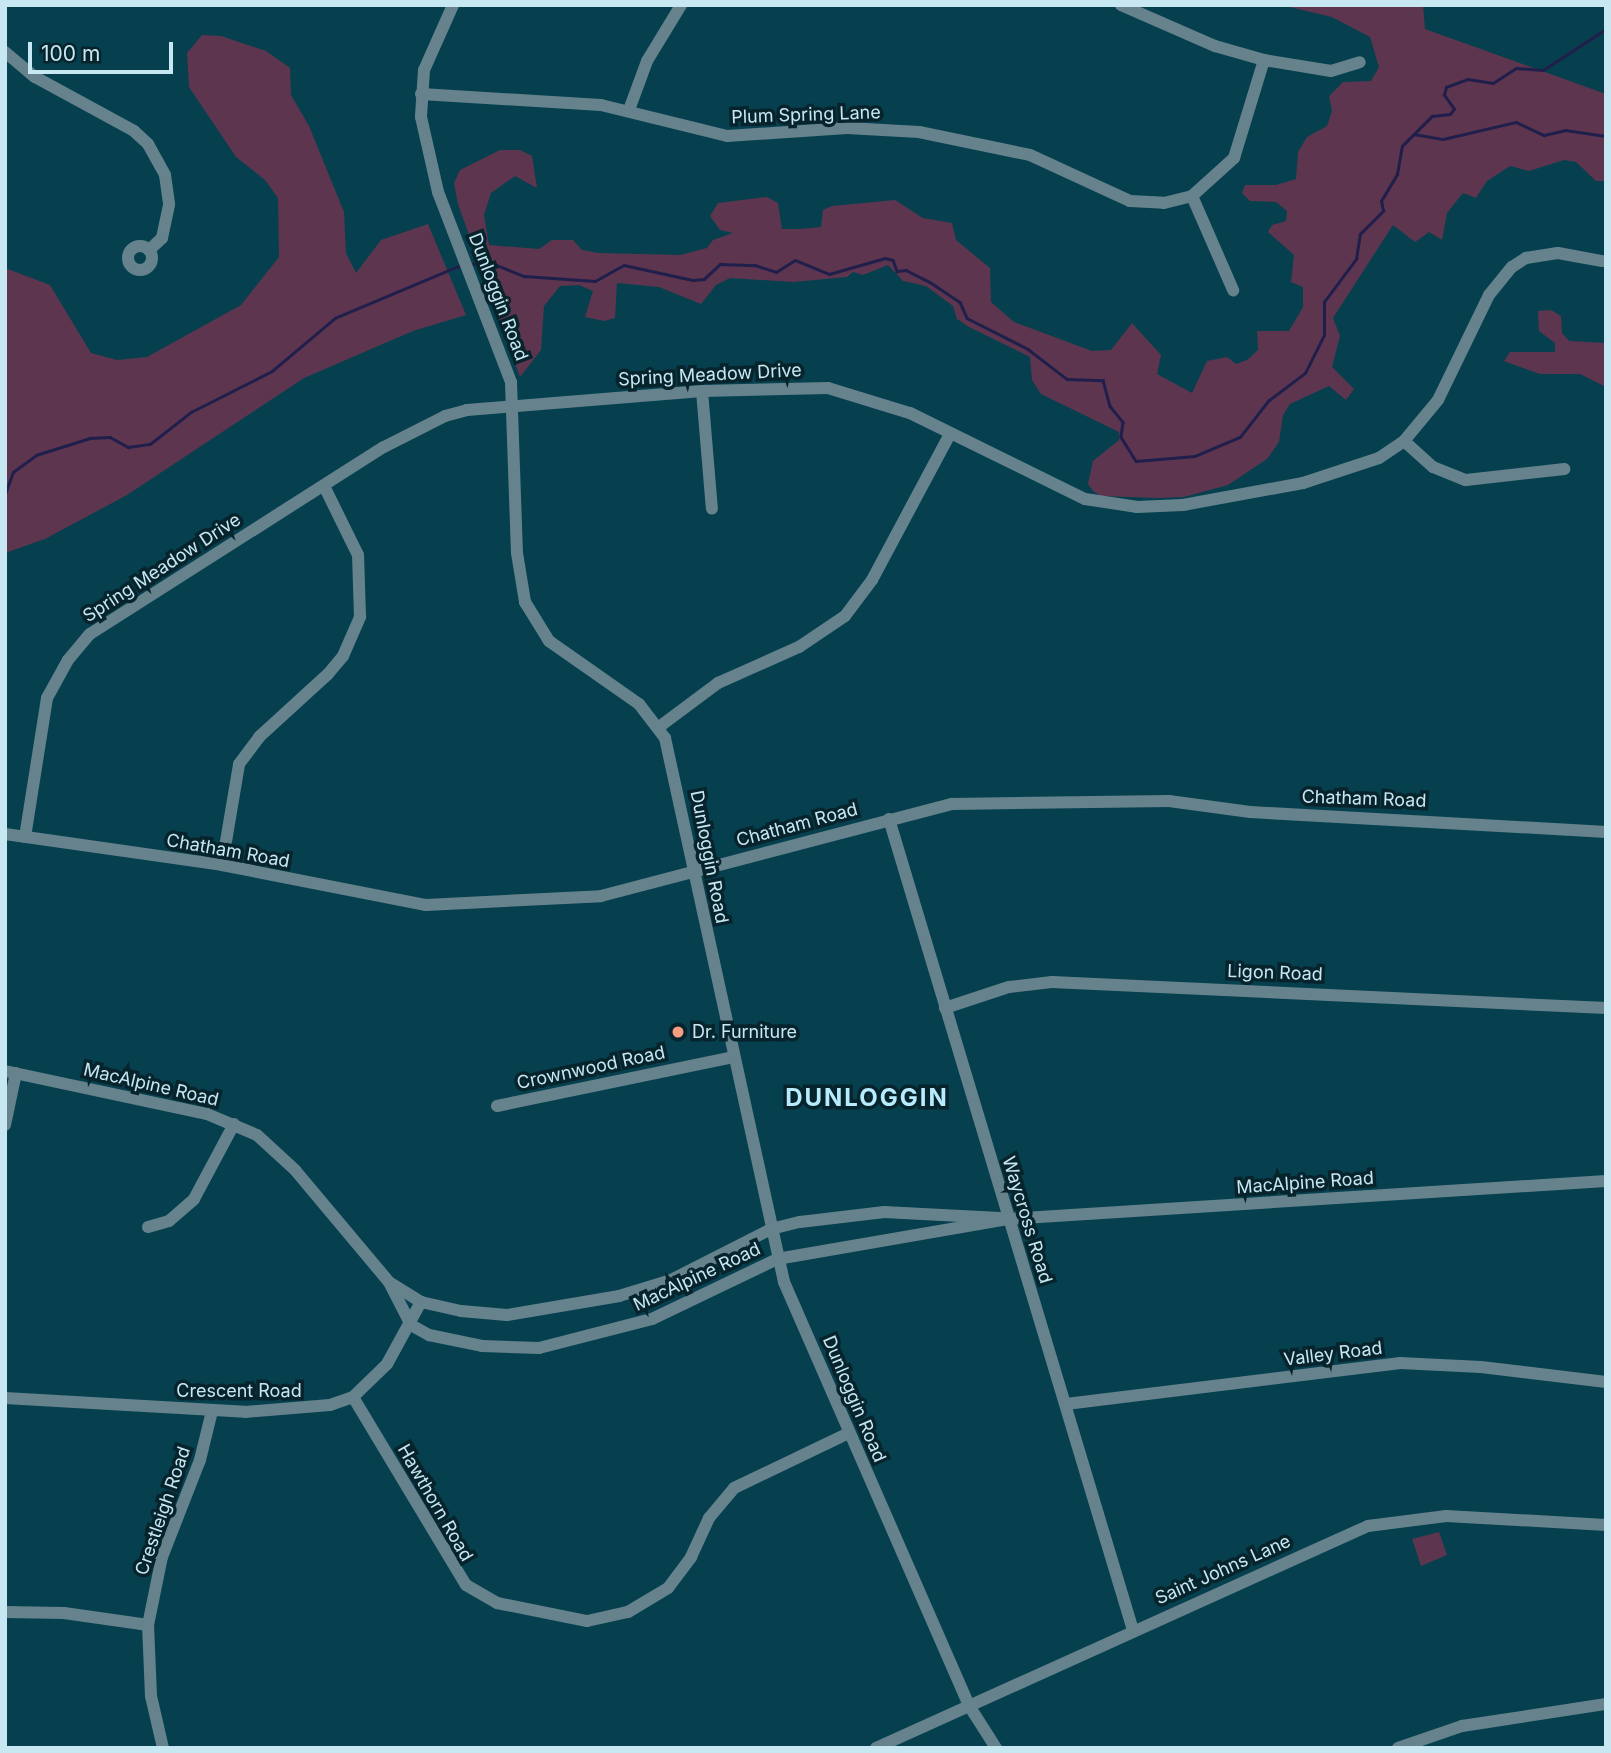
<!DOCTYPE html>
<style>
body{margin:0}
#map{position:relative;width:1611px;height:1753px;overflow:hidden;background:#06404f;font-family:Inter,sans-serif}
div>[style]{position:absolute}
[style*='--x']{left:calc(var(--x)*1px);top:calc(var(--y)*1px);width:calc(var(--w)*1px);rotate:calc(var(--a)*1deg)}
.green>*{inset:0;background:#5d354f}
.stream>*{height:2.5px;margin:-1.25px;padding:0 1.25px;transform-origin:1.25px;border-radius:1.25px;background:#201f4c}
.minor>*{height:12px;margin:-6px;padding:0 6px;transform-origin:6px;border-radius:6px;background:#66838d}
.minor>.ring{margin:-6px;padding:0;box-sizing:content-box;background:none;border:12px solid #66838d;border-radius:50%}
.dots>*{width:19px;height:19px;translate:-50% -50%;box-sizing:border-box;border:4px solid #07242d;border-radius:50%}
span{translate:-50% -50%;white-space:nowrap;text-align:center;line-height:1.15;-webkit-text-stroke:7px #07242d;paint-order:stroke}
.street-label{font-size:18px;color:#c7e7f3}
.poi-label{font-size:18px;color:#c7e7f3}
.left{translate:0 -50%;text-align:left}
.district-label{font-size:24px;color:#b6ecfe;font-weight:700;letter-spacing:2px}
.frame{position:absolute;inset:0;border:7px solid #c7e7f3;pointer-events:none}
.scale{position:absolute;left:28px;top:42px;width:145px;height:32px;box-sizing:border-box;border:4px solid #c7e7f3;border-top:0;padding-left:9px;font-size:21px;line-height:24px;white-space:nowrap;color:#c7e7f3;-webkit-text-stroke:5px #07242d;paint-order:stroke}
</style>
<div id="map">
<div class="green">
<div style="clip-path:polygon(1281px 5px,1423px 5px,1425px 29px,1606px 94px,1606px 181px,1596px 181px,1576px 162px,1564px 160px,1529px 171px,1510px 166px,1487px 181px,1476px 198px,1463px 193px,1447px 213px,1442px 240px,1429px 232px,1415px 242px,1393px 225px,1333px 318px,1340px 336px,1332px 367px,1354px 389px,1346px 400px,1329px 386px,1290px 404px,1283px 415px,1279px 442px,1267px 459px,1228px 485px,1184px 497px,1158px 498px,1101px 496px,1093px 491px,1088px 484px,1093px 461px,1119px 440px,1119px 432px,1041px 394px,1032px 380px,1030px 357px,969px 327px,957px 319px,953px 306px,926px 286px,903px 281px,888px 265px,863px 275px,853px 272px,847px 277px,794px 282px,730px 278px,716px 285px,701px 304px,659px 287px,617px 283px,615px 318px,604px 321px,585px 317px,593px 291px,579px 285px,560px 286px,544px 306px,541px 350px,520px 377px,458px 204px,454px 183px,460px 170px,500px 150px,520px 150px,532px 156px,537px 188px,515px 176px,491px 193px,484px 215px,489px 245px,539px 249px,552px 240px,573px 240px,582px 250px,599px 253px,680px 255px,707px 248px,713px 240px,733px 233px,720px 230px,710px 216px,718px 203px,767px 197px,778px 203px,782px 229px,801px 229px,821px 227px,823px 210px,832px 206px,895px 200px,923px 218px,952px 223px,956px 240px,990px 268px,991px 302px,1014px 322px,1092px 351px,1111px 350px,1132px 323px,1161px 355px,1157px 374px,1192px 393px,1207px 361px,1227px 357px,1236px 364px,1247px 360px,1258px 350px,1257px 331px,1289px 331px,1303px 307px,1303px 287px,1291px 282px,1294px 255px,1268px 232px,1272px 225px,1286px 221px,1287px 211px,1276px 202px,1250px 201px,1242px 193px,1245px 185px,1276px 185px,1296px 179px,1298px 152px,1307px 137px,1327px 126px,1332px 111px,1329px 96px,1343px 82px,1371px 81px,1379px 67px,1370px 37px,1332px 17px)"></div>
<div style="clip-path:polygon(202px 35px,221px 36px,266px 51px,290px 68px,291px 95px,309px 126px,344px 212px,346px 253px,356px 273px,381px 240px,428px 224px,466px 315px,413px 331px,304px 378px,127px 495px,45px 539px,5px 553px,5px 268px,50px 285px,91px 353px,117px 360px,147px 357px,241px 305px,279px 257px,278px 198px,265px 180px,236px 157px,189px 87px,187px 53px)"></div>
<div style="clip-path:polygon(1551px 310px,1561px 316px,1562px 333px,1569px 341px,1606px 343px,1606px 387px,1580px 374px,1540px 374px,1504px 361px,1510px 352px,1555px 352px,1555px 343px,1539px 331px,1538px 311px)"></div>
<div style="clip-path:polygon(1439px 1532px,1447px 1555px,1421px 1566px,1412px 1539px)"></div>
</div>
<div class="stream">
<div style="--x:1414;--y:134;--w:29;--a:10"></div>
<div style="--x:1443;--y:139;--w:75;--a:-13.1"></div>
<div style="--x:1516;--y:122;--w:31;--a:25"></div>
<div style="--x:1544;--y:135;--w:22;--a:-13"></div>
<div style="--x:1565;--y:130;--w:41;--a:8.3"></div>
<div style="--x:471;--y:264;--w:18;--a:-6"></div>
<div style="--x:489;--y:262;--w:38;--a:22"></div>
<div style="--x:524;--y:276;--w:71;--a:4"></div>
<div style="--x:595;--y:281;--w:33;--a:-29"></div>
<div style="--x:624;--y:265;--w:71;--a:12.3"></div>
<div style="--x:693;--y:280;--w:11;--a:-5"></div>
<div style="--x:704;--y:279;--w:22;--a:-43"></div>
<div style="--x:720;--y:264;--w:35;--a:2"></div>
<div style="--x:755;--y:265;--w:22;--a:18"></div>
<div style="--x:776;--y:272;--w:22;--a:-32"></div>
<div style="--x:795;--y:260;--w:37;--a:22"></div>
<div style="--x:829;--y:274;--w:58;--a:-15.9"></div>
<div style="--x:885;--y:258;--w:8;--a:14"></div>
<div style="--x:893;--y:260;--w:12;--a:70"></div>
<div style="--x:897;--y:271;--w:9;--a:-6"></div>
<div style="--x:906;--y:270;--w:27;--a:27"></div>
<div style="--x:930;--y:282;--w:36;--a:34"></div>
<div style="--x:960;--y:302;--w:17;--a:66"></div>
<div style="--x:967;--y:318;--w:68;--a:26.9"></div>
<div style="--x:1028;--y:349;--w:49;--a:37.6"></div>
<div style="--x:1067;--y:379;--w:36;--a:2"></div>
<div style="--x:1103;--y:380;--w:27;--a:75"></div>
<div style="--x:1110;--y:406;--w:21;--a:51"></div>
<div style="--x:1123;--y:422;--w:15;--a:98"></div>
<div style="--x:1121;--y:437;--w:28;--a:58"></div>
<div style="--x:1136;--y:461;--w:59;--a:-4.8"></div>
<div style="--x:1195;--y:456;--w:49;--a:-22.9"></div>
<div style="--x:1240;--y:437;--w:46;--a:-52.1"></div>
<div style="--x:1268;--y:401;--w:46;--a:-37.1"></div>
<div style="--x:1305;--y:373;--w:42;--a:-63.4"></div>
<div style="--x:1324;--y:335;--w:33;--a:-90"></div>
<div style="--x:1324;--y:302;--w:54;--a:-53.3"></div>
<div style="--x:1356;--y:259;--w:25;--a:-81"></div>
<div style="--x:1360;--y:234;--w:33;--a:-45"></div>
<div style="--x:1383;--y:211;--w:10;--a:-101"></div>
<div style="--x:1381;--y:201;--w:31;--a:-59"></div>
<div style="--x:1397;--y:174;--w:28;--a:-80"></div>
<div style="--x:1402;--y:146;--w:42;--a:-45"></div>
<div style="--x:1432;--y:116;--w:18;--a:-6"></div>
<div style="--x:1450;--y:114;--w:6;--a:-51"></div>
<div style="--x:1454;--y:109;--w:17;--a:-126"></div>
<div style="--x:1444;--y:95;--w:8;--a:-76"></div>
<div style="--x:1446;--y:87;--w:23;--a:-20"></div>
<div style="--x:1468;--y:79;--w:25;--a:9"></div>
<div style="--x:1493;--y:83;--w:27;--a:-33"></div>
<div style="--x:1516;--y:68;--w:27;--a:4"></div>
<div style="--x:1543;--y:70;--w:75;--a:-33.1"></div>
<div style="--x:5;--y:494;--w:23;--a:-70"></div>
<div style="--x:13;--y:472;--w:29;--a:-36"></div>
<div style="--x:36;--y:455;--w:57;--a:-17.5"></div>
<div style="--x:90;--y:438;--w:20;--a:-3"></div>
<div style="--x:110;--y:437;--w:21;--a:29"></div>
<div style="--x:128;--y:447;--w:22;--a:-8"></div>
<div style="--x:150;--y:444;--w:52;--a:-38"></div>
<div style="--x:191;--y:412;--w:91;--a:-26.8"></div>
<div style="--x:272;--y:371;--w:82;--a:-40.1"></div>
<div style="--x:335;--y:318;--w:137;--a:-22.8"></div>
</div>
<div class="minor">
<div style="--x:453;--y:5;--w:71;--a:114"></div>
<div style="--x:424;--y:70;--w:47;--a:93.7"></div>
<div style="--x:421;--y:117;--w:77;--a:77.2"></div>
<div style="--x:438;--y:192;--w:204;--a:69"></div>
<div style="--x:511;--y:382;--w:171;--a:88"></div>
<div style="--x:517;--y:553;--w:50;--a:80.7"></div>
<div style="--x:525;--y:602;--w:46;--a:58.4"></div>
<div style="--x:549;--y:641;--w:110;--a:35"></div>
<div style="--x:639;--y:704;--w:43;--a:52.6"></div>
<div style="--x:665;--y:738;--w:557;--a:77.66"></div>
<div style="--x:784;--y:1282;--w:460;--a:66.4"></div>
<div style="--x:968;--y:1704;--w:52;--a:57.5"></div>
<div style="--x:1121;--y:5;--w:103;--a:23.6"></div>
<div style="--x:1215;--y:46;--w:51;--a:15.9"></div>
<div style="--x:1264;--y:60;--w:68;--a:9.3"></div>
<div style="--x:1331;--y:71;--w:30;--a:-17"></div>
<div style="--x:5;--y:52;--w:39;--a:40"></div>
<div style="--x:35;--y:77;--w:113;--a:28.6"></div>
<div style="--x:134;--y:131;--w:19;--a:43"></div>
<div style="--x:148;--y:144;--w:35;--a:61"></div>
<div style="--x:165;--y:175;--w:30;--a:82"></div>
<div style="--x:169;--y:205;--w:34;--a:102"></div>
<div style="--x:162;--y:238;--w:18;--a:137"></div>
<div style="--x:421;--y:94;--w:180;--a:3.5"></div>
<div style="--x:601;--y:105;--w:130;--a:13.8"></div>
<div style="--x:727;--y:136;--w:120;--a:-3.8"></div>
<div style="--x:847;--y:128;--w:72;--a:3.2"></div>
<div style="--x:919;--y:132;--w:113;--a:11.7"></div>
<div style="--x:1030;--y:155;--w:110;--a:24.7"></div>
<div style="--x:1130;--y:201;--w:34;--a:3"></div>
<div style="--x:1164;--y:203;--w:29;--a:-14"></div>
<div style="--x:1192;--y:196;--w:57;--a:-42.1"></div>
<div style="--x:1234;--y:158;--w:102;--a:-73"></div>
<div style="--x:629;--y:110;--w:52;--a:-69.8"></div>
<div style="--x:647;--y:61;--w:66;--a:-58.7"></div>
<div style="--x:1192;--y:196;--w:103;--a:66.4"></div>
<div class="ring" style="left:128px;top:246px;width:12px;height:12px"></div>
<div style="--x:702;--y:391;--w:118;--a:85.2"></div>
<div style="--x:1404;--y:441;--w:39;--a:42"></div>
<div style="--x:1433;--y:467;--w:35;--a:22"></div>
<div style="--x:1466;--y:480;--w:99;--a:-6.4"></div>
<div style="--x:659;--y:727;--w:74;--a:-36.7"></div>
<div style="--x:718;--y:683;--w:89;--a:-24"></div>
<div style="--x:799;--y:647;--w:55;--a:-34"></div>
<div style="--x:845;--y:616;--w:45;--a:-53.1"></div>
<div style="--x:872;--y:580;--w:166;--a:-61.9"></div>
<div style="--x:889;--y:819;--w:847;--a:73.26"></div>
<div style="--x:5;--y:834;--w:219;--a:8.1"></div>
<div style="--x:222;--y:865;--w:208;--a:11.1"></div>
<div style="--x:426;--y:905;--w:175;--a:-2.9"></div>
<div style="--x:601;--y:896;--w:363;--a:-14.7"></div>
<div style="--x:952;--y:804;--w:217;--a:-0.8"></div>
<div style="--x:1169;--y:801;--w:82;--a:7.7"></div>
<div style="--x:1250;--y:812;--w:357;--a:3.2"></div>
<div style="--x:25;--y:837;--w:141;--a:-81"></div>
<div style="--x:47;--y:698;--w:43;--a:-61.1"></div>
<div style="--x:68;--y:660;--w:34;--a:-50"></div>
<div style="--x:90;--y:634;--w:348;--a:-32.5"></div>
<div style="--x:384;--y:447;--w:68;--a:-26.9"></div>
<div style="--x:445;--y:416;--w:23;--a:-15"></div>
<div style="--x:467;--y:410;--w:236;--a:-4.6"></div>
<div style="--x:702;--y:391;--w:126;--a:-1.4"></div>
<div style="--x:828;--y:388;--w:86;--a:17"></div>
<div style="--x:910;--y:413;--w:195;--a:26.2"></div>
<div style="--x:1085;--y:499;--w:53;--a:8.7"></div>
<div style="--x:1137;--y:507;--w:46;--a:-2.5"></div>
<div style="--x:1183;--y:505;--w:122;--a:-10.4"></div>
<div style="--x:1303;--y:483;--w:80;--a:-18.2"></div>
<div style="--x:1379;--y:458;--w:30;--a:-34"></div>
<div style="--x:1404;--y:441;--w:53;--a:-50.3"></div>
<div style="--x:1438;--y:400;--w:117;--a:-64.1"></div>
<div style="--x:1489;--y:295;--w:36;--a:-51"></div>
<div style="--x:1512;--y:267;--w:17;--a:-33"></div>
<div style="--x:1526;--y:258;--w:32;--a:-9"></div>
<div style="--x:1558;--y:253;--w:45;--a:10.3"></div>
<div style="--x:222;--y:865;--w:102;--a:-80.4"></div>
<div style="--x:239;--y:764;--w:34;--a:-53"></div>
<div style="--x:259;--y:737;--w:93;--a:-42.4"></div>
<div style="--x:328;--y:674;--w:23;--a:-50"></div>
<div style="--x:343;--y:656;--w:43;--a:-66.4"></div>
<div style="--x:360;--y:617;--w:62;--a:-91.8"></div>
<div style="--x:358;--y:555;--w:77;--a:-116.2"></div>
<div style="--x:945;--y:1008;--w:67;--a:-18.2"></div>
<div style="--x:1009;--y:987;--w:43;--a:-6.6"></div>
<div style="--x:1052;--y:982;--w:555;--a:2.69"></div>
<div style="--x:5;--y:1071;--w:207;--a:12"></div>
<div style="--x:207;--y:1114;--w:54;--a:22.8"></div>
<div style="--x:257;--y:1135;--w:52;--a:42.6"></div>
<div style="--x:295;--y:1170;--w:146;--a:50"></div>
<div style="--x:389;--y:1282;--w:38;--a:32"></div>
<div style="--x:421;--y:1302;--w:41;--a:12.7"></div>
<div style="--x:461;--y:1311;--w:46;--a:5"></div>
<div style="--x:507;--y:1315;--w:114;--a:-9.6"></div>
<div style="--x:619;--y:1296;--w:54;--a:-17.1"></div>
<div style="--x:671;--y:1280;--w:112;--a:-27"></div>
<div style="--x:771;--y:1229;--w:30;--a:-14"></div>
<div style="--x:800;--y:1222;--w:85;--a:-6.8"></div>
<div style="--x:884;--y:1212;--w:116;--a:3"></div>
<div style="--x:497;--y:1106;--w:241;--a:-11.7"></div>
<div style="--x:5;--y:1125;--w:53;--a:-78.1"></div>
<div style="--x:148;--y:1227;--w:22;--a:-16"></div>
<div style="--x:169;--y:1221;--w:33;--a:-41"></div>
<div style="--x:194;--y:1199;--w:85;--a:-61.9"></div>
<div style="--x:389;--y:1282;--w:48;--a:62.9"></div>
<div style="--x:411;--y:1325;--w:21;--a:29"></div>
<div style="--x:429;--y:1335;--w:54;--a:11.7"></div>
<div style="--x:482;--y:1346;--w:57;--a:2"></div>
<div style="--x:539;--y:1348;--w:117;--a:-14.4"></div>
<div style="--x:652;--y:1319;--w:139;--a:-25.6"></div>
<div style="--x:777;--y:1259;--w:234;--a:-9.8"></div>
<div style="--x:1008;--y:1219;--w:599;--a:-3.64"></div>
<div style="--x:353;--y:1397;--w:219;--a:59"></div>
<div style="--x:466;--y:1585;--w:36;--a:30"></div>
<div style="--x:497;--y:1603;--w:92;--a:11.3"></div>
<div style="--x:587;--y:1621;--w:42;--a:-12.4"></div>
<div style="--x:628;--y:1612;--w:47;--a:-31"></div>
<div style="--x:668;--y:1588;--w:39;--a:-53"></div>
<div style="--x:691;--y:1557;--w:43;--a:-65.2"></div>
<div style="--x:709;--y:1518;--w:39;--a:-50"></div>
<div style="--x:734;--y:1488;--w:127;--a:-25.6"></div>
<div style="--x:5;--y:1398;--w:240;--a:3.3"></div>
<div style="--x:245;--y:1412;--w:85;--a:-4.7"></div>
<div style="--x:330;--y:1405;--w:24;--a:-19"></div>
<div style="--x:353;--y:1397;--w:47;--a:-44.1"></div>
<div style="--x:387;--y:1364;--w:71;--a:-61.3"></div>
<div style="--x:1066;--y:1404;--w:337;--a:-7"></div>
<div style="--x:1400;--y:1363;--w:81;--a:2.8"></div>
<div style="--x:1481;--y:1367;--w:126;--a:6.8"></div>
<div style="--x:5;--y:1612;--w:59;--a:1"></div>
<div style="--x:64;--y:1613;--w:85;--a:8.1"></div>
<div style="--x:163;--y:1748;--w:53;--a:-103"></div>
<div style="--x:151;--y:1696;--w:71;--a:-92.4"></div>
<div style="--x:148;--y:1625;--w:69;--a:-78.4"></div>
<div style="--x:162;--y:1557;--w:104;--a:-68.6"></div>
<div style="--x:200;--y:1460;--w:50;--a:-76.2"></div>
<div style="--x:876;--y:1748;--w:540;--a:-24.29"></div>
<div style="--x:1368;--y:1526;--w:79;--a:-7.3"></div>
<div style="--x:1446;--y:1516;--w:160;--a:3.2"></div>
<div style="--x:1398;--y:1748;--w:68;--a:-19"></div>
<div style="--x:1462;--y:1726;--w:146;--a:-8.7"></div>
</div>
<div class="dots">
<div style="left:678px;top:1032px;background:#f3a081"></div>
</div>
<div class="street-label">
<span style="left:806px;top:115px;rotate:-2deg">Plum Spring Lane</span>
<span style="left:498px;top:297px;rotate:69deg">Dunloggin Road</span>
<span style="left:710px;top:375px;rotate:-3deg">Spring Meadow Drive</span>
<span style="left:162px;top:568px;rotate:-33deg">Spring Meadow Drive</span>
<span style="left:1364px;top:799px;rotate:2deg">Chatham Road</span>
<span style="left:797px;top:825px;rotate:-15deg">Chatham Road</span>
<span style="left:228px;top:851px;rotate:10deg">Chatham Road</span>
<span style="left:709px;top:857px;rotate:79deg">Dunloggin Road</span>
<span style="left:1275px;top:973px;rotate:2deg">Ligon Road</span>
<span style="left:591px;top:1068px;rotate:-12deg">Crownwood Road</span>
<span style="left:151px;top:1085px;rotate:13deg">MacAlpine Road</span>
<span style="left:1305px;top:1183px;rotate:-4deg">MacAlpine Road</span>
<span style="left:1027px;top:1220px;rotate:73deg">Waycross Road</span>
<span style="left:697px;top:1277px;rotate:-25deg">MacAlpine Road</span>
<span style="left:1333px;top:1354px;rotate:-7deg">Valley Road</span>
<span style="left:239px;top:1391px">Crescent Road</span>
<span style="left:854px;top:1399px;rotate:67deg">Dunloggin Road</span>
<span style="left:435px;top:1503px;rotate:60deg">Hawthorn Road</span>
<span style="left:163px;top:1511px;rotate:-71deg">Crestleigh Road</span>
<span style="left:1223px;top:1570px;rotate:-24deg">Saint Johns Lane</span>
</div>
<div class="poi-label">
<span class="left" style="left:692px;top:1032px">Dr. Furniture</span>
</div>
<div class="district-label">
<span style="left:867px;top:1098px">DUNLOGGIN</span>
</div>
<div class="frame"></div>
<div class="scale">100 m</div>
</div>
